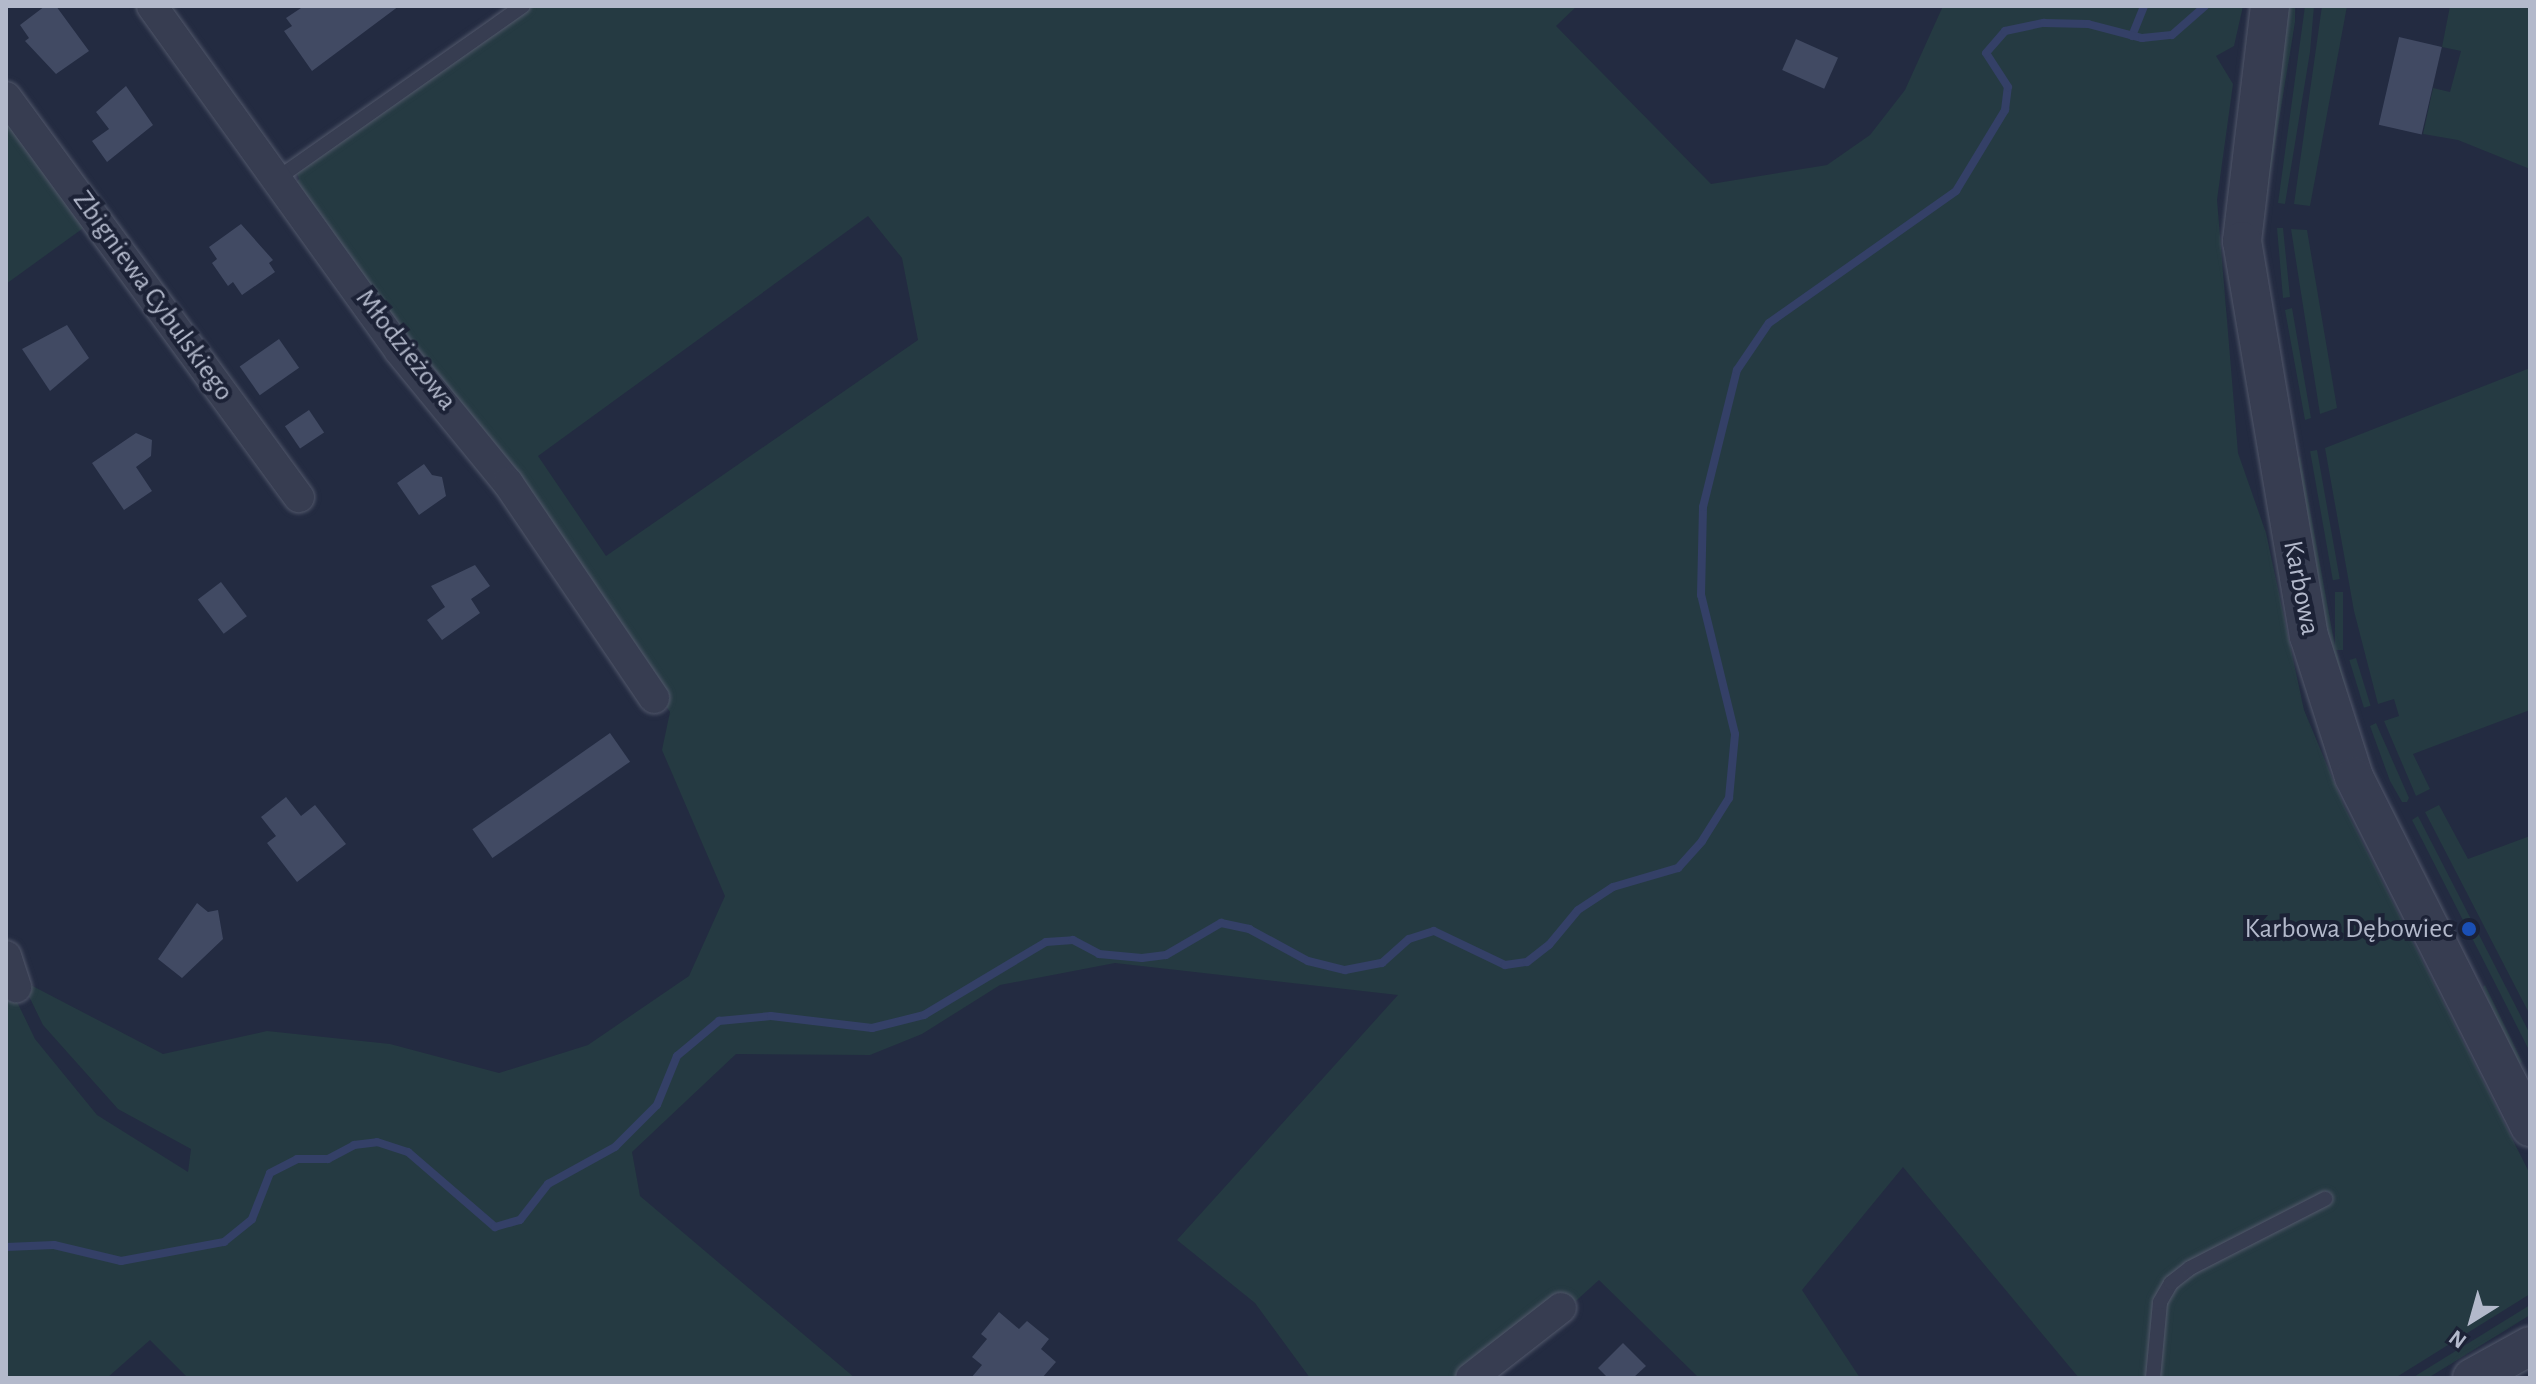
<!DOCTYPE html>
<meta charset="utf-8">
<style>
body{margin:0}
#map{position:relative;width:2536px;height:1384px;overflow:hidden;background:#232b41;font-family:"Alegreya Sans",sans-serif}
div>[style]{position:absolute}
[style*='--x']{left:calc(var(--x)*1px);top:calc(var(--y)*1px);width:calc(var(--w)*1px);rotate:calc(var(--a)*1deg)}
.green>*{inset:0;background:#253a42;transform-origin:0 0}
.stream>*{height:8px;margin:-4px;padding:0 4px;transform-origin:4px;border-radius:4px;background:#344067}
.building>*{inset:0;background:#414a63;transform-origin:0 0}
.roads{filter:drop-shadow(0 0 2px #52586b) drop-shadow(0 0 2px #52586b)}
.service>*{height:14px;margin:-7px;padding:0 7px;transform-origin:7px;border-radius:7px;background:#373d51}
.minor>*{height:30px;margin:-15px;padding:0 15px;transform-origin:15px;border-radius:15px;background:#373d51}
.tertiary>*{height:38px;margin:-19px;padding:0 19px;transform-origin:19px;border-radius:19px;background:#373d51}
.dots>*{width:22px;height:22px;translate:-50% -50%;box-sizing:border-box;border:4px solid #1c2236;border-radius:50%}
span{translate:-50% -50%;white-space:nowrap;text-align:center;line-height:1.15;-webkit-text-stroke:8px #1c2236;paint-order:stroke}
.street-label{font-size:28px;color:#b3b9cb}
.poi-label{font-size:28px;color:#b3b9cb}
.right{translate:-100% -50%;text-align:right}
.frame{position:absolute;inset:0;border:8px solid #b3b9cb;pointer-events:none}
.north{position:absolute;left:2432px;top:1280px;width:80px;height:80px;-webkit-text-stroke:6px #1c2236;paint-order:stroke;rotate:217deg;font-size:22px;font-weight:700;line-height:32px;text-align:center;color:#b3b9cb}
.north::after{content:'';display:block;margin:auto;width:28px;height:36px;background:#b3b9cb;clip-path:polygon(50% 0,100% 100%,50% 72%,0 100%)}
</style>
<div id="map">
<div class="green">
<div style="clip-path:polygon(evenodd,533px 6px,1577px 6px,1556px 26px,1711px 184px,1827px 165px,1870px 135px,1905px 90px,1943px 6px,2243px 6px,2234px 46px,2216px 56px,2233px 84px,2217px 200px,2238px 453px,2266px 533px,2304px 710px,2344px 806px,2530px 1174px,2530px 1294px,2395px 1378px,2079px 1378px,1903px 1167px,1802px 1290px,1860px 1378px,1699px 1378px,1599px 1280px,1568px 1308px,1462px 1378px,1310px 1378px,1255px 1303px,1177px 1240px,1398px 995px,1115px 963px,1000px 985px,922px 1034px,870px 1055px,736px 1054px,632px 1152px,640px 1196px,855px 1378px,188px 1378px,150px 1340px,107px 1378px,6px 1378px,6px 979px,35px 1039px,97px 1115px,188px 1172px,191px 1149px,118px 1109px,43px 1025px,21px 980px,163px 1054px,267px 1031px,390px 1044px,499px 1073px,588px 1045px,689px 976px,725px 896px,662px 750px,670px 712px,514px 478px,292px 188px,299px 179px,297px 173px,533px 6px,868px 216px,902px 258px,918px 340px,606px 556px,538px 456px,868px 216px)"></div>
<div style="clip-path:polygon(2285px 6px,2295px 6px,2295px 22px,2266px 199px,2261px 194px)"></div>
<div style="clip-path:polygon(2305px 6px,2314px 6px,2310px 52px,2285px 204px,2278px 203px)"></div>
<div style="clip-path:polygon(2322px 6px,2347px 6px,2310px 206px,2294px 204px)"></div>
<div style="clip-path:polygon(2450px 6px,2530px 6px,2530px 169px,2458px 140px,2423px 134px,2433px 88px,2450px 92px,2461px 51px,2442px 47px)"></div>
<div style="clip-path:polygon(6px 110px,93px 221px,6px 284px)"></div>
<div style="clip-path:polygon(2277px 228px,2283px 228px,2290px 297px,2283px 298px)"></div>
<div style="clip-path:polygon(2291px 229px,2307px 230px,2337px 408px,2320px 414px)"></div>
<div style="clip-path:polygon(2292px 308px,2311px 418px,2305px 420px,2285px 310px)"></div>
<div style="clip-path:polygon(2530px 368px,2530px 710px,2413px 754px,2430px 789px,2416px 796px,2384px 721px,2399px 716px,2394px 699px,2378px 704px,2354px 611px,2325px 448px)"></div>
<div style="left:2317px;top:450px;width:131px;height:7px;rotate:80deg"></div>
<div style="clip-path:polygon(2300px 456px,2334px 641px,2352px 711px,2344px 714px,2294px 464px)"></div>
<div style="left:2335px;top:592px;width:8px;height:58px"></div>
<div style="left:2356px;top:658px;width:50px;height:7px;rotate:73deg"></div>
<div style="clip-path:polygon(2376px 723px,2409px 798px,2407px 802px,2402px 802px,2390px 781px,2370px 726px)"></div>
<div style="clip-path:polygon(2439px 805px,2468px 859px,2530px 836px,2530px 1015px,2425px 812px)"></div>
<div style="clip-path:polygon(2418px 816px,2530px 1034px,2530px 1052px,2412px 820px)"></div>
<div style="clip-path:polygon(2485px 985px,2522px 1062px,2514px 1066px,2483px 987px)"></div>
<div style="clip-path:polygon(2530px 1305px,2530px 1315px,2428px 1378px,2412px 1378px)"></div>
</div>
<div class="stream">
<div style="--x:2132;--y:36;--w:32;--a:-68"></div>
<div style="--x:6;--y:1247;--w:48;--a:-2.4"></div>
<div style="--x:54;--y:1245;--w:69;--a:13.4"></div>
<div style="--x:121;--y:1261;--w:105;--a:-10.5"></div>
<div style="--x:224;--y:1242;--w:36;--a:-39"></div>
<div style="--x:252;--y:1219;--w:49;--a:-68.6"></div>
<div style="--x:270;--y:1173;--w:30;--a:-27"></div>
<div style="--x:297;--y:1159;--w:31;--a:0"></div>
<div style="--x:328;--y:1159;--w:30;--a:-28"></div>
<div style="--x:354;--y:1145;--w:23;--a:-7"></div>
<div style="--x:377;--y:1142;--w:33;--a:18"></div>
<div style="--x:408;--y:1152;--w:115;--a:40.8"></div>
<div style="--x:495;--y:1227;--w:26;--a:-16"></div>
<div style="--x:520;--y:1220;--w:46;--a:-52.1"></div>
<div style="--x:548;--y:1184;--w:77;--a:-28.9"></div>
<div style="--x:615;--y:1147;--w:59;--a:-45"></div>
<div style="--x:657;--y:1105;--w:53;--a:-67.8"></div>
<div style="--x:677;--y:1056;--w:55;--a:-39.8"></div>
<div style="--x:719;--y:1021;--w:52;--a:-5.5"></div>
<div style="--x:771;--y:1016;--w:102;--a:6.8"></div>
<div style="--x:872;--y:1028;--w:54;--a:-14"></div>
<div style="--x:924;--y:1015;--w:142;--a:-30.9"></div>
<div style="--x:1046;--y:942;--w:27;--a:-4"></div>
<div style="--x:1073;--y:940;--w:30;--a:28"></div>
<div style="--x:1099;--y:954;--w:43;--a:5.3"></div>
<div style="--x:1142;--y:958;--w:24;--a:-7"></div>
<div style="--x:1166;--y:955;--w:64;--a:-30.2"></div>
<div style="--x:1221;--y:923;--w:29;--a:12"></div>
<div style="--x:1249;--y:929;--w:67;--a:28.5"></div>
<div style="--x:1308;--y:961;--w:38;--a:14"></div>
<div style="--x:1345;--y:970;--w:38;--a:-11"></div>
<div style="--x:1382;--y:963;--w:36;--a:-42"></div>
<div style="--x:1409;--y:939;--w:26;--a:-18"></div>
<div style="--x:1434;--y:931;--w:79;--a:25.6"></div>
<div style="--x:1505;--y:965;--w:22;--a:-8"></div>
<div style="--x:1527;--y:962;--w:28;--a:-38"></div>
<div style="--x:1549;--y:945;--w:45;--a:-50.4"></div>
<div style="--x:1578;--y:910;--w:42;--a:-33.3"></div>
<div style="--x:1613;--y:887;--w:68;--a:-16.3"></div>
<div style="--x:1678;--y:868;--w:36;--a:-48"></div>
<div style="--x:1702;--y:841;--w:51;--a:-57.9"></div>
<div style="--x:1729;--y:798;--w:64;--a:-84.6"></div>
<div style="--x:1735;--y:734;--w:143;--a:-103.7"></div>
<div style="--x:1701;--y:595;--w:88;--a:-88.7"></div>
<div style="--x:1703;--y:507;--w:141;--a:-76.1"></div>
<div style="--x:1737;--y:370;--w:57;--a:-55.8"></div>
<div style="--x:1769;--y:323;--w:229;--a:-35.2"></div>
<div style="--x:1956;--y:191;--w:95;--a:-58.8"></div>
<div style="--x:2005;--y:110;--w:23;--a:-83"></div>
<div style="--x:2008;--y:87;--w:40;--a:-122.9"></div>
<div style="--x:1986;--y:53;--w:29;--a:-49"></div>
<div style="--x:2005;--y:31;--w:40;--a:-12"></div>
<div style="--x:2044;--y:23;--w:44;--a:1.3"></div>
<div style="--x:2088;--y:24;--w:56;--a:14.5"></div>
<div style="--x:2142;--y:38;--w:30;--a:-6"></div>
<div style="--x:2172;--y:35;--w:44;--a:-41.3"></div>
</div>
<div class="building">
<div style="clip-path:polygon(45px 6px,56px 6px,89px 51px,56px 74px,25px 41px,29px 38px,20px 25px)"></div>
<div style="clip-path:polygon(304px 6px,399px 6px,312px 71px,284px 31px,292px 26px,286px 18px)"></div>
<div style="left:2399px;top:37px;width:44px;height:90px;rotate:13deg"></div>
<div style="left:1796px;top:39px;width:46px;height:34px;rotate:24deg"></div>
<div style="clip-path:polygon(126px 86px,153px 125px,107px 162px,92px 141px,109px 129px,96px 112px)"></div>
<div style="clip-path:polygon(241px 224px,273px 260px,269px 263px,275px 272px,242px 295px,233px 282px,228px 286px,212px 263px,217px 259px,209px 247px)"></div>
<div style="clip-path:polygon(67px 325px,89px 358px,50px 391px,22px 349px)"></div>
<div style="left:279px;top:339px;width:35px;height:48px;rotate:55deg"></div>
<div style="left:309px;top:410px;width:27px;height:29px;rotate:56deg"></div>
<div style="clip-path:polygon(136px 433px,152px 440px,151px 456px,136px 467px,152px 491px,124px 510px,92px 463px)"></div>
<div style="clip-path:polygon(424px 464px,432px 475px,442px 477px,446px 496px,419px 515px,397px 483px)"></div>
<div style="clip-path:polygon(475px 565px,490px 586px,471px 599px,480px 613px,442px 640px,427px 620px,445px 607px,431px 586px)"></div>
<div style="left:221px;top:582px;width:43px;height:29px;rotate:53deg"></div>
<div style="left:610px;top:733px;width:35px;height:168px;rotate:55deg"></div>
<div style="clip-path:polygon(286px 797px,301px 816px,315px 805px,346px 844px,297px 882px,267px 843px,276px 836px,261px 817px)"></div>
<div style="clip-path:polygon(197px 903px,208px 912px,218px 910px,223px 939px,182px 978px,158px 959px)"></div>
<div style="clip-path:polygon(999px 1312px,1019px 1329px,1027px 1321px,1049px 1339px,1041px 1349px,1056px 1362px,1042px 1378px,971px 1378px,982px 1365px,972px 1357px,987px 1339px,981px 1334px)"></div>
<div style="clip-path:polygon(1623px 1343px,1646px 1366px,1633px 1378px,1608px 1378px,1598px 1368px)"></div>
</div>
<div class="roads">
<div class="service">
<div style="--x:278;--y:178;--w:299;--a:-35.1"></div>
<div style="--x:2153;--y:1378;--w:76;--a:-84.7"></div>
<div style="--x:2160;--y:1302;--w:22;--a:-60"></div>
<div style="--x:2171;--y:1283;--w:24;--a:-38"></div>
<div style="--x:2190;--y:1268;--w:152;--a:-27.1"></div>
</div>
<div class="minor">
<div style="--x:152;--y:6;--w:423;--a:54.3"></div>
<div style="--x:399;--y:350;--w:172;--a:50.7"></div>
<div style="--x:508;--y:483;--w:260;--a:55.8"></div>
<div style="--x:6;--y:97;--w:496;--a:53.8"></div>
<div style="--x:6;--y:956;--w:33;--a:72"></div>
<div style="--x:1471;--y:1378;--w:114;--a:-37.9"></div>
</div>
<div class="tertiary">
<div style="--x:2270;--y:6;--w:237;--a:96.8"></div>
<div style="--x:2242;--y:241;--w:401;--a:80.4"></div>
<div style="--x:2309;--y:636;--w:148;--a:72.3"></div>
<div style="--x:2354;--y:777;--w:392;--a:63.3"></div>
<div style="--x:2472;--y:1378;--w:66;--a:-28.9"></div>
</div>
</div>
<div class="dots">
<div style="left:2469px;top:929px;background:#1a4fb4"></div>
</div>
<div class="street-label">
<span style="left:153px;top:296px;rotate:54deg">Zbigniewa Cybulskiego</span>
<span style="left:406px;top:350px;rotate:52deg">Młodzieżowa</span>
<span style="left:2301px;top:588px;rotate:79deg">Karbowa</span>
</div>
<div class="poi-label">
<span class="right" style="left:2453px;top:929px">Karbowa Dębowiec</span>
</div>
<div class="frame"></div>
<div class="north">N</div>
</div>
